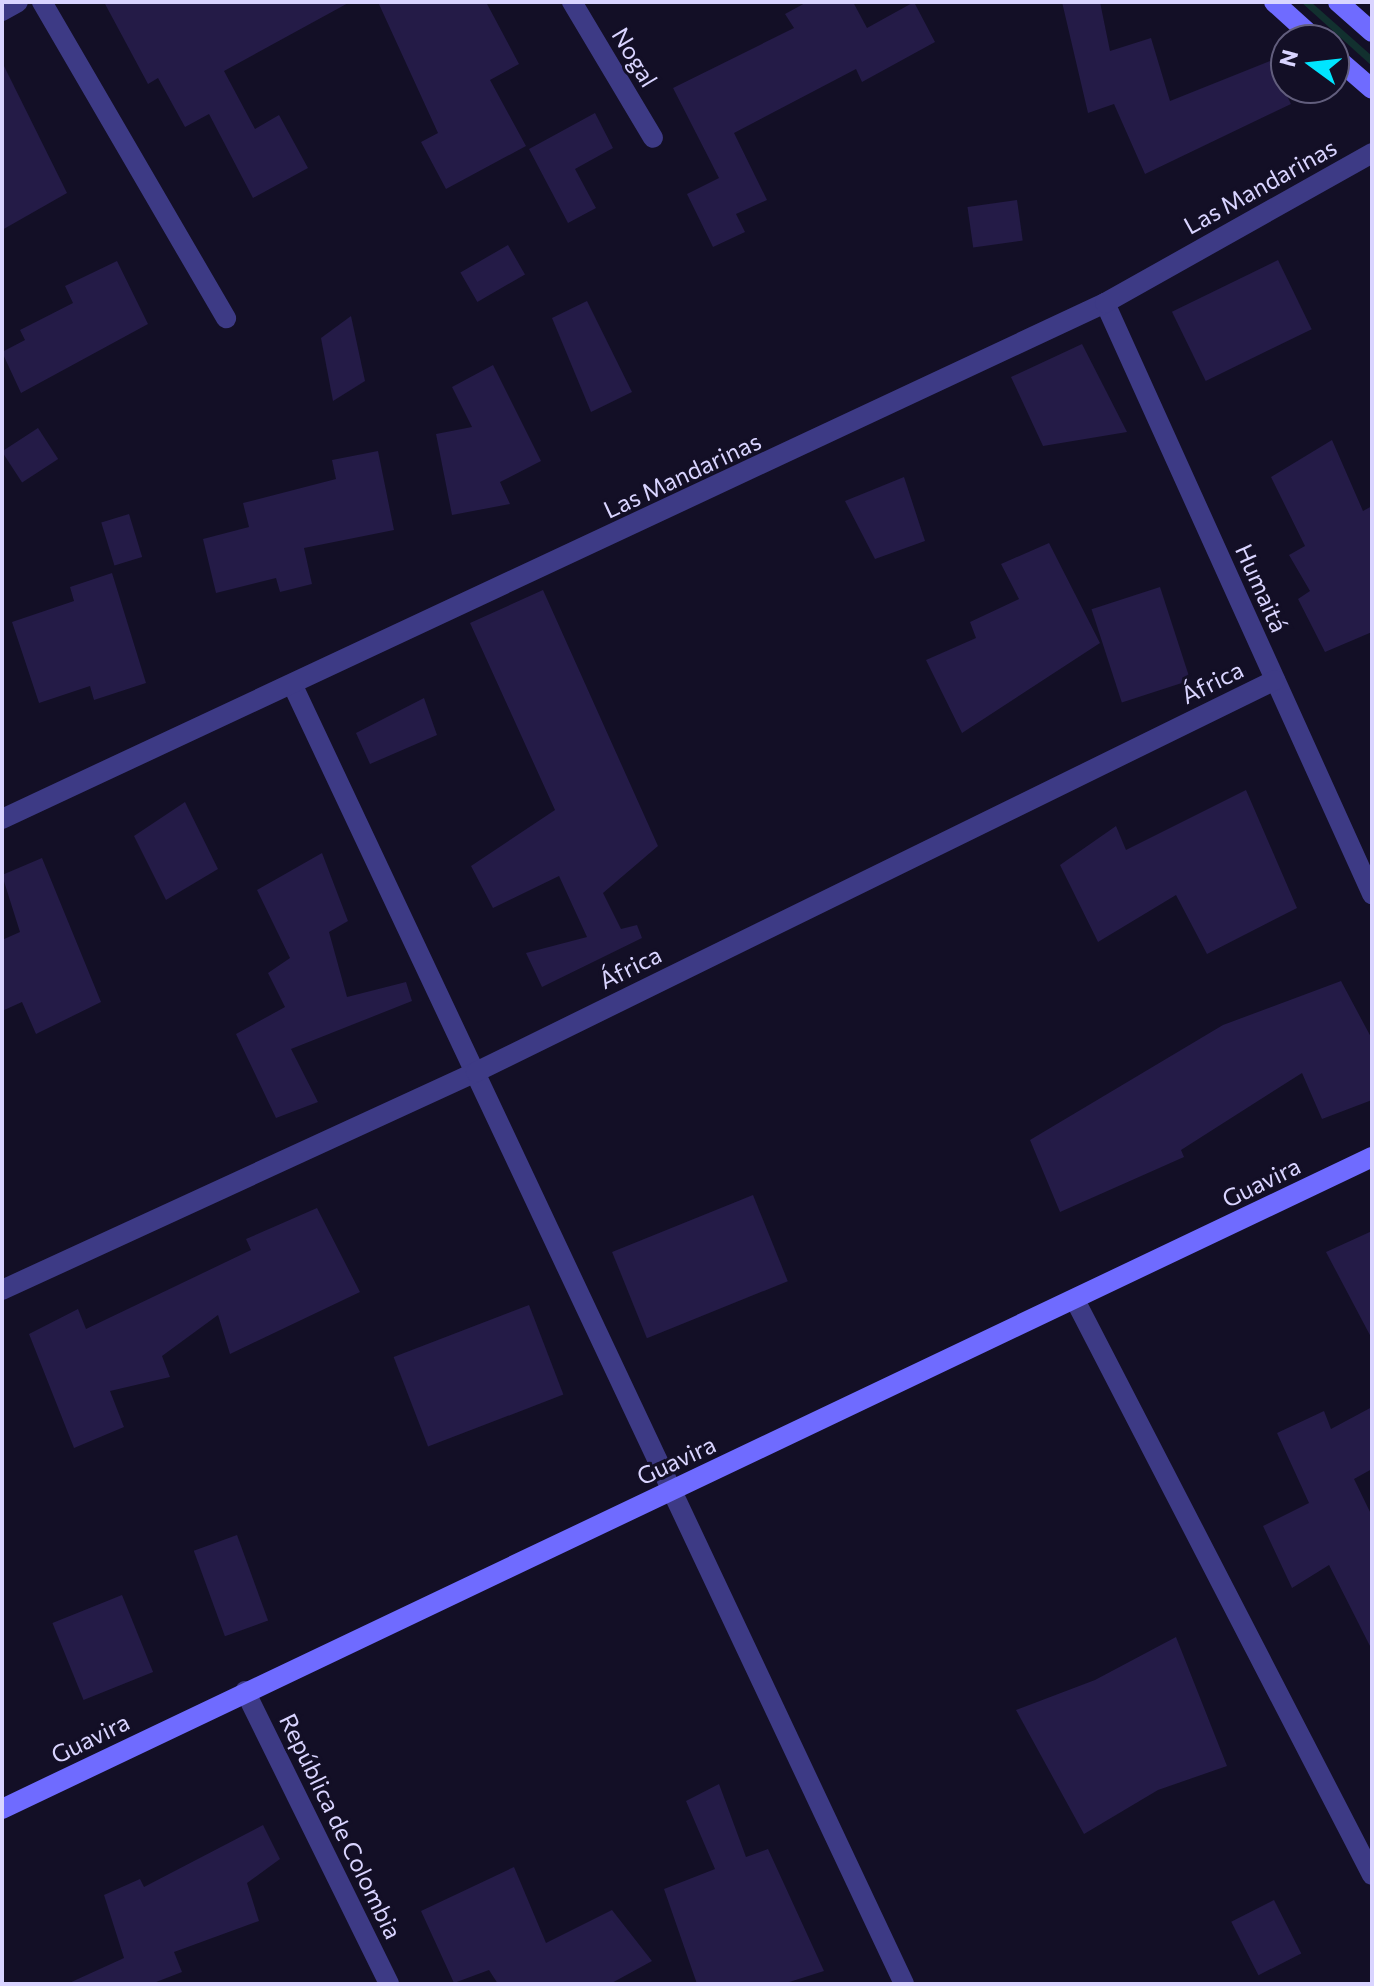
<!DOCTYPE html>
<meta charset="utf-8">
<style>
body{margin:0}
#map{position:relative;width:1374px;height:1986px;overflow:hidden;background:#130f26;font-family:Commissioner,sans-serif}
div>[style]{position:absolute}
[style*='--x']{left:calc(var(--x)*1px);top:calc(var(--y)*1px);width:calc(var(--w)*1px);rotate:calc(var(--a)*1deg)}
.green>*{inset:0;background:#12302f}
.building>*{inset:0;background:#241b47;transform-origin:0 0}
.street>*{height:20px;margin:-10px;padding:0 10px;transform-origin:10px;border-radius:10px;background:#3d3a85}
.secondary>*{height:20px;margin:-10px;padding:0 10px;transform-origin:10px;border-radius:10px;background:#6f6bff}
span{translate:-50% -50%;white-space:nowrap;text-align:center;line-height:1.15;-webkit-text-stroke:6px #130f26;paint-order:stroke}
.street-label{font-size:24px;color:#d9d4ff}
.frame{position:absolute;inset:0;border:4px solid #d9d4ff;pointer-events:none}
.north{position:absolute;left:1270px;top:24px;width:80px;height:80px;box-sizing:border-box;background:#130f26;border:2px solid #625e7d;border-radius:50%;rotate:285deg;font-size:22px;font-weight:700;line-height:32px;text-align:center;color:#d9d4ff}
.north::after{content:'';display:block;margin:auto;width:28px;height:36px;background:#00e5ff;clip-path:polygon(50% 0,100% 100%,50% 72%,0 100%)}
</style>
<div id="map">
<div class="green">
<div style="clip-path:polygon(1301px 2px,1311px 2px,1372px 56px,1372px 66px)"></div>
</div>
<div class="building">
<div style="clip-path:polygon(104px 2px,350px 2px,224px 71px,255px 129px,279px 115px,308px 168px,253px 198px,209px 114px,185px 127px,158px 78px,148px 84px)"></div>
<div style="clip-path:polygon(378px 2px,486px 2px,519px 64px,490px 80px,526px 146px,446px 189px,421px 142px,438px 133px)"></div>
<div style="clip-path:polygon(807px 2px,853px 2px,867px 28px,914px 2px,935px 42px,862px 82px,856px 69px,734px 133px,767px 200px,736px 214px,745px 232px,713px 247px,687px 194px,719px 178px,673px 88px,794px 28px,785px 14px)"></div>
<div style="clip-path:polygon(1062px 2px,1100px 2px,1110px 51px,1151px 38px,1170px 101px,1270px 61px,1291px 104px,1145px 174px,1114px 104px,1088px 113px)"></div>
<div style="clip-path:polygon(2px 62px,67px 193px,2px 230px)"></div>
<div style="clip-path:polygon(595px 113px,613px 148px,575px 169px,596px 208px,568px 223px,529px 149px)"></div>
<div style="left:1017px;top:200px;width:41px;height:50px;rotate:82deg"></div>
<div style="left:508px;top:245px;width:34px;height:55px;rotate:60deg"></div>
<div style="left:1278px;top:260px;width:77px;height:118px;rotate:64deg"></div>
<div style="clip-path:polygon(117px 261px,148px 324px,21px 393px,2px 352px,25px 340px,20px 330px,73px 303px,65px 286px)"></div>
<div style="clip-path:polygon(587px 301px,632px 392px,591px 412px,552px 318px)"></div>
<div style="clip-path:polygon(351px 316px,365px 381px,333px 401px,321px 338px)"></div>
<div style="clip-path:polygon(1082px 344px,1127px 432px,1043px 446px,1011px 377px)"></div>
<div style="clip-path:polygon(493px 365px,541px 461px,500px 482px,510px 504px,452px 515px,436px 434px,472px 427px,452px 387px)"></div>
<div style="left:38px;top:428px;width:37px;height:43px;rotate:57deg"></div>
<div style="clip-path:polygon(1332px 440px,1363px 511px,1372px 506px,1372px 632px,1325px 652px,1298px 599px,1310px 591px,1289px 555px,1305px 546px,1271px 477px)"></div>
<div style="clip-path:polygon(378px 451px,394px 530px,304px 548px,312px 584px,280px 592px,276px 578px,216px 593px,203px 539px,249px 527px,243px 503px,336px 479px,332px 460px)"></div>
<div style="clip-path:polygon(904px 477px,925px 541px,875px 559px,845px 501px)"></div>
<div style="left:129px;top:514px;width:45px;height:29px;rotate:73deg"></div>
<div style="clip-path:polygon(1049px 543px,1100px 643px,962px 733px,926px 660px,976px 638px,970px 622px,1019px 599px,1001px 564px)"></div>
<div style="clip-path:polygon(112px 573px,146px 683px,94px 700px,90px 686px,39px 703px,12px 622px,74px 601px,70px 587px)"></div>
<div style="left:1160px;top:587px;width:98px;height:72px;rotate:72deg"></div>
<div style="clip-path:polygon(543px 590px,658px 846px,603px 893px,621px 929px,637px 925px,642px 938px,542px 987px,526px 953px,587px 937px,559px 876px,493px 908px,471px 866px,555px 810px,470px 623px)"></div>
<div style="clip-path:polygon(424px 698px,437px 735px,370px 764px,356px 733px)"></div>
<div style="clip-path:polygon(1246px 790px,1297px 908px,1207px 954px,1176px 895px,1098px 942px,1060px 865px,1116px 826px,1126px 850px)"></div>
<div style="clip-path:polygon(185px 802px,218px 869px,166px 900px,134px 836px)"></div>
<div style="clip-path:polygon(322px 853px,348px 921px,329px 932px,347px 997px,406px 982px,412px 1001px,291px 1049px,318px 1102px,276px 1118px,236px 1034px,285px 1007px,268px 973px,290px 958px,257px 890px)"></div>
<div style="clip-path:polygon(42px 858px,101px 1002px,36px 1034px,22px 1002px,2px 1011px,2px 940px,20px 932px,2px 875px)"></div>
<div style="clip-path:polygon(1341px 981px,1372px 1039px,1372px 1100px,1322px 1119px,1302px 1073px,1181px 1150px,1184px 1157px,1060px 1212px,1030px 1140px,1223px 1025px)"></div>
<div style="left:753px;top:1195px;width:93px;height:152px;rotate:68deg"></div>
<div style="clip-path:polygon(317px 1208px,360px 1292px,230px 1354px,218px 1315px,162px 1356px,170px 1377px,110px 1391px,124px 1427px,74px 1448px,29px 1334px,78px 1309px,86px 1329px,251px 1250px,246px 1239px)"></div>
<div style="clip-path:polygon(1372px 1231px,1372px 1339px,1326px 1252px)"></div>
<div style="left:529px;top:1305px;width:96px;height:145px;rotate:69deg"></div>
<div style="clip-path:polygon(1372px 1407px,1372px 1469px,1354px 1479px,1372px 1516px,1372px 1650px,1329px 1565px,1292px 1588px,1263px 1526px,1309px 1503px,1277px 1433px,1324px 1411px,1331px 1429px)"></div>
<div style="left:237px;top:1535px;width:91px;height:46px;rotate:70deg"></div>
<div style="left:122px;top:1595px;width:83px;height:75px;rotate:68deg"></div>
<div style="clip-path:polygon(1176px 1637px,1227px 1766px,1158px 1790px,1084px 1834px,1016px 1710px,1095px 1680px)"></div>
<div style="clip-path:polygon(719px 1784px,746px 1857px,768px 1849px,824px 1971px,783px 1984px,697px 1984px,664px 1889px,715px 1869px,686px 1801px)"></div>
<div style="clip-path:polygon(263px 1825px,280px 1859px,247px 1883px,259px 1921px,174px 1952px,182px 1972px,151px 1984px,67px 1984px,124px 1958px,104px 1895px,140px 1879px,144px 1887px)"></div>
<div style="clip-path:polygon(514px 1867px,546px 1943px,612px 1910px,652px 1961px,610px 1984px,498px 1984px,489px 1970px,454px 1983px,421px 1911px)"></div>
<div style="left:1274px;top:1900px;width:60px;height:48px;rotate:63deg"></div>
</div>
<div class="street">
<div style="--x:42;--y:2;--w:366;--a:59.8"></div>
<div style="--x:572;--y:2;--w:158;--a:59.2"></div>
<div style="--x:2;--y:11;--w:18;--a:-29"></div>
<div style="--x:1105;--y:303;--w:649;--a:65.69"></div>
<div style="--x:294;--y:688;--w:1432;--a:64.79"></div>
<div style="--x:2;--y:819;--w:1218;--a:-25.07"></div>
<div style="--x:1105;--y:303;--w:306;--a:-29.3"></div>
<div style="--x:2;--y:1290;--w:522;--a:-24.7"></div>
<div style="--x:476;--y:1072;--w:890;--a:-26.13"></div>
<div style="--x:1075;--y:1300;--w:647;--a:62.68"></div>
<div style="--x:245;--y:1691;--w:326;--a:63.8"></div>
</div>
<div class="secondary">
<div style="--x:1274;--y:2;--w:57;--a:42.1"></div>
<div style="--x:1338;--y:2;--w:45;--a:41.4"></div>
<div style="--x:1334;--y:56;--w:50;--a:41"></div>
<div style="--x:2;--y:1809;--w:1517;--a:-25.45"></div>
</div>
<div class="street-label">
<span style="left:635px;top:57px;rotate:59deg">Nogal</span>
<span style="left:1260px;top:186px;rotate:-29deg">Las Mandarinas</span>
<span style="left:682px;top:475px;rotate:-25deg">Las Mandarinas</span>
<span style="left:1262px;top:588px;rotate:66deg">Humaitá</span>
<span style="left:1212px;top:682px;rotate:-26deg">África</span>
<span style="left:630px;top:967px;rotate:-26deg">África</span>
<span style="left:1261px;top:1182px;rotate:-26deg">Guavira</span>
<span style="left:676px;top:1460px;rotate:-25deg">Guavira</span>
<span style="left:90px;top:1738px;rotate:-26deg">Guavira</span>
<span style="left:341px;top:1826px;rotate:64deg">República de Colombia</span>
</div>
<div class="frame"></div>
<div class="north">N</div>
</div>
